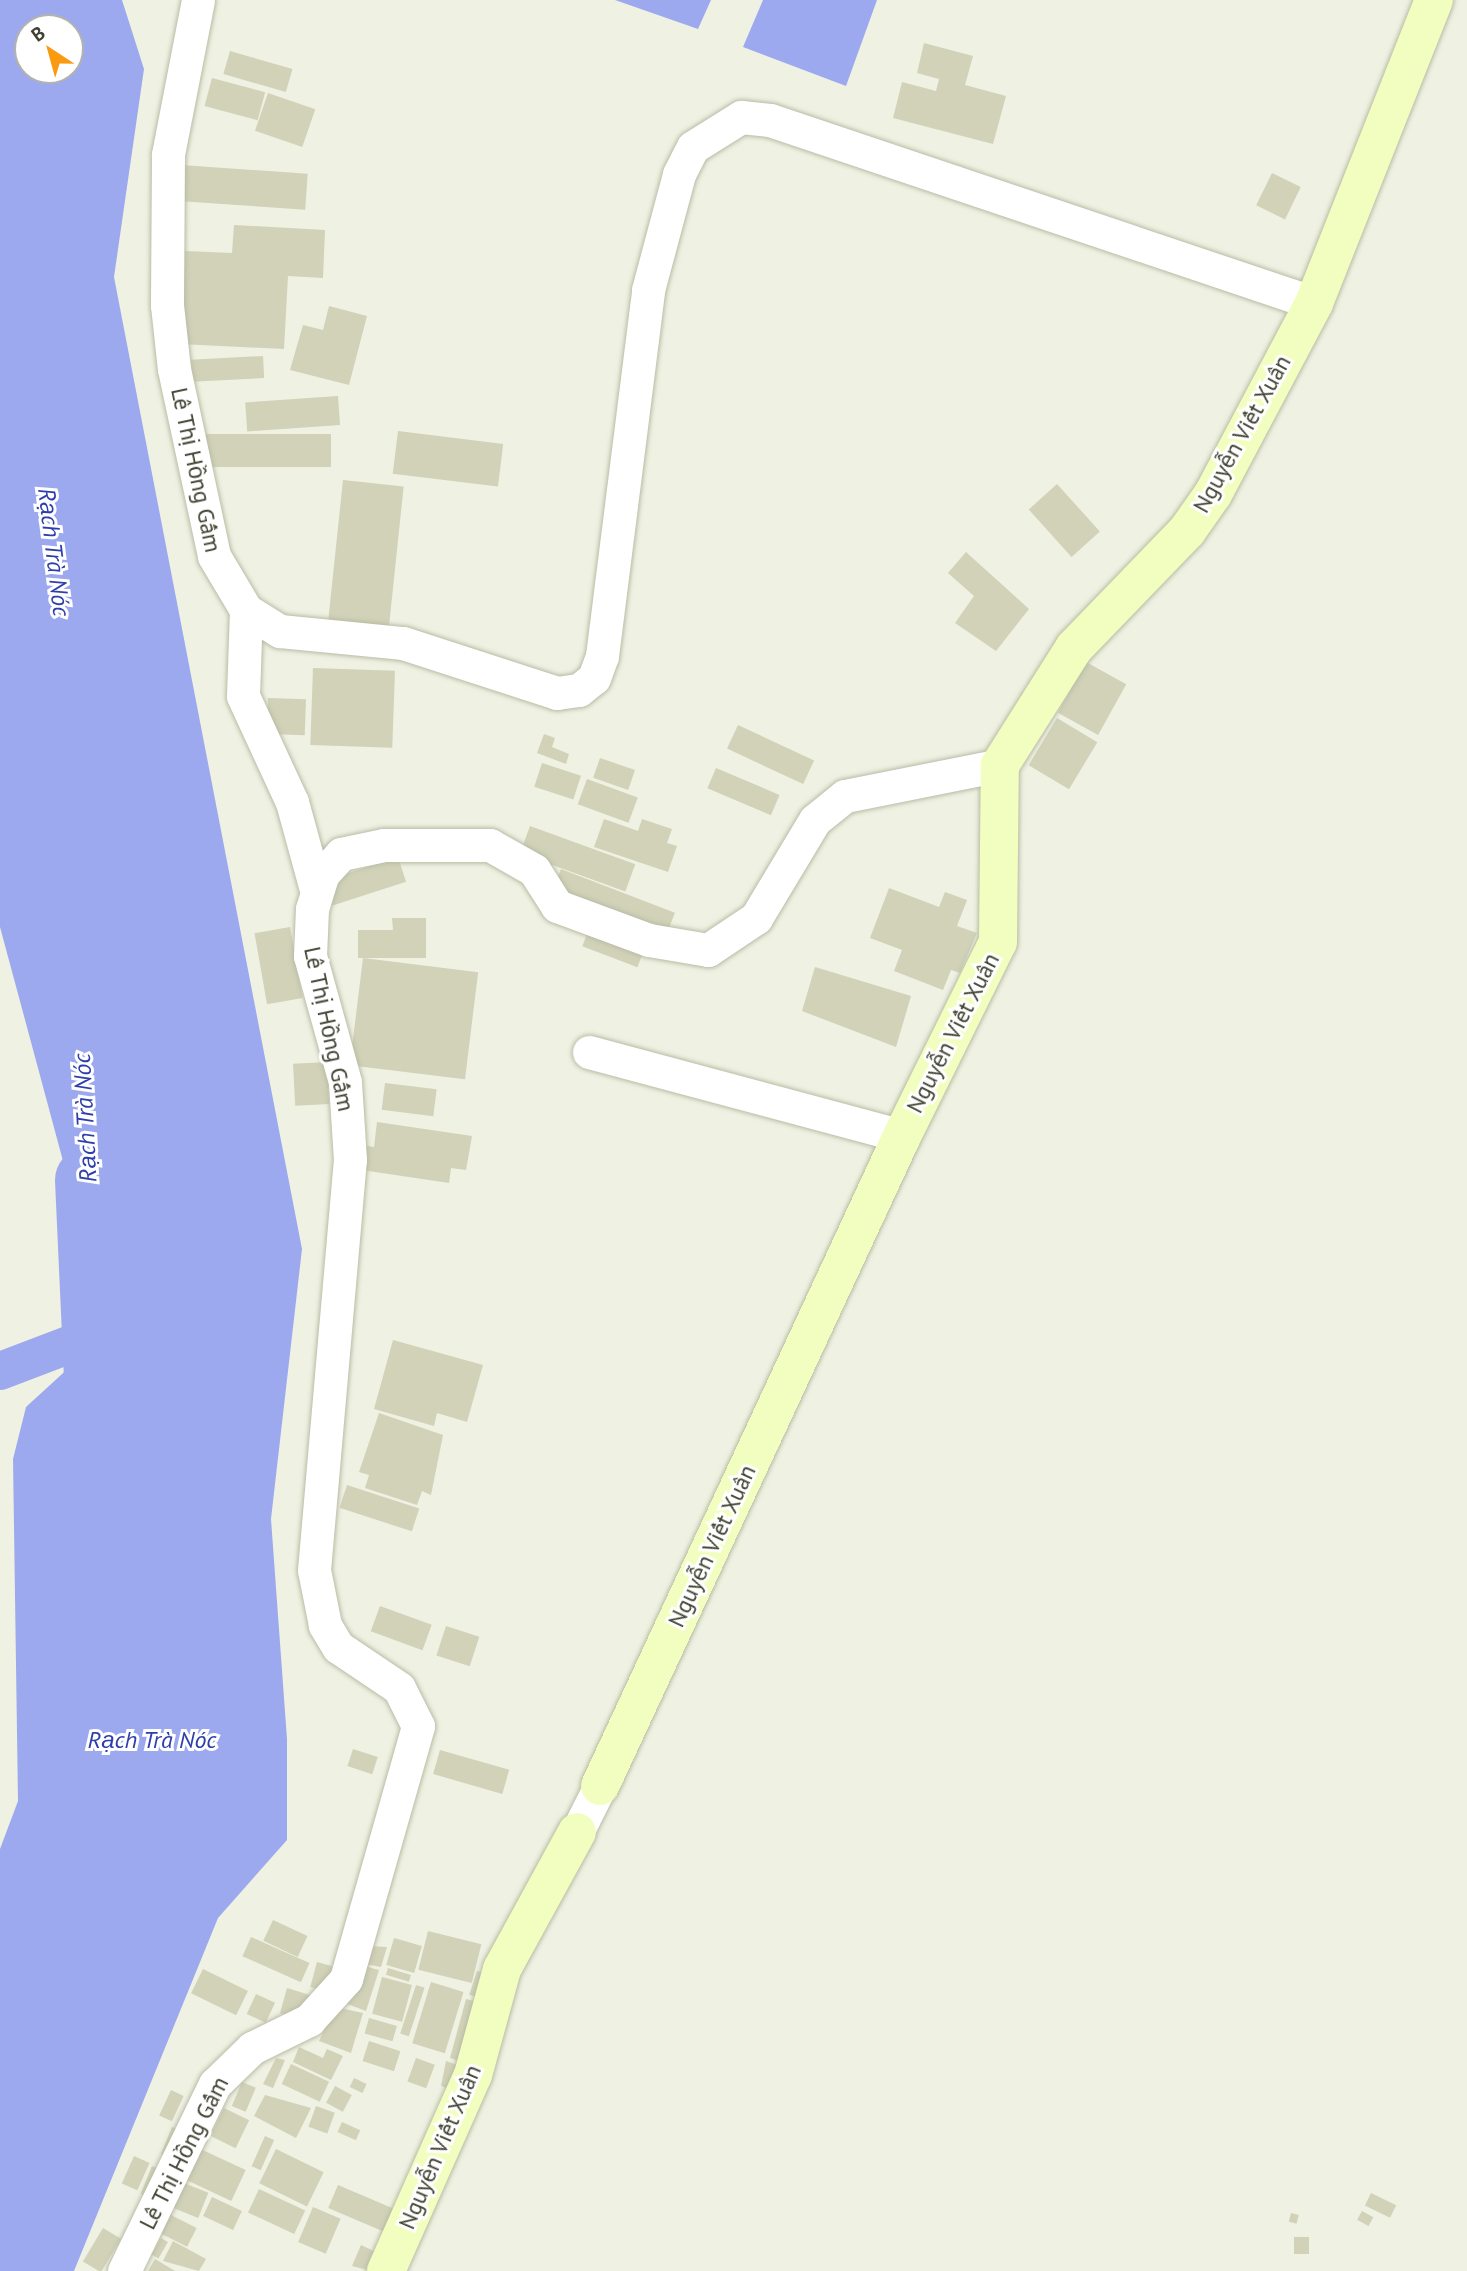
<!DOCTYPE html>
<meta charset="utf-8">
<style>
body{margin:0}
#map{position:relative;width:1467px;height:2271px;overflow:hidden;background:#eff1e2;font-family:"PT Sans",sans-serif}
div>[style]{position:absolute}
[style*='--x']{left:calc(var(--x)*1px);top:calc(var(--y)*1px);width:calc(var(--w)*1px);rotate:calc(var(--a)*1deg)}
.water>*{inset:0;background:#9da9ef}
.canal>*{height:38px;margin:-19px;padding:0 19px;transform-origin:19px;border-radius:19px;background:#9da9ef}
.river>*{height:66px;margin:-33px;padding:0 33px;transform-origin:33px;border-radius:33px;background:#9da9ef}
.building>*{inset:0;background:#d1d2b8;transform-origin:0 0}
.roads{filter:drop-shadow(0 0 2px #b9bca5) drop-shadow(0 0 2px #b9bca5)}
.street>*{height:33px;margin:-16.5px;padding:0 16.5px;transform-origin:16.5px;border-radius:16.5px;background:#fff}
.secondary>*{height:38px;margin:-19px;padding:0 19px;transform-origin:19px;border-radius:19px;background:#f2febf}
span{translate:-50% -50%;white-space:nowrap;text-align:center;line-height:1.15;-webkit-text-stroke:6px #fff;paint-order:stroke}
.street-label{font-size:23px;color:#414233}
.water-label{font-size:24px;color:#2e3fac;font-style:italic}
.north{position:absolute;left:14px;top:14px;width:70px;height:70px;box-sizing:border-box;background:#fff;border:2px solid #b3b3ad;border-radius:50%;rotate:324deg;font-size:19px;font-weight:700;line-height:28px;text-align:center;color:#414233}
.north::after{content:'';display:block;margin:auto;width:24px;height:32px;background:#f99a11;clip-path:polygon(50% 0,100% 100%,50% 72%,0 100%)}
</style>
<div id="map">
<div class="water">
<div style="clip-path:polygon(evenodd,0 0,122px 0,144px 69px,114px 277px,302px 1249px,271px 1519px,287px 1739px,287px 1840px,218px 1918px,74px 2271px,0 2271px,0 1849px,18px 1801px,13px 1459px,26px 1407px,73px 1364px,112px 1343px,0 927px,0 0,28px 28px,70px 28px,70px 70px,28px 70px,28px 28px)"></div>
<div style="clip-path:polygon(615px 0,711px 0,698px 29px)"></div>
<div style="clip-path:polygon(763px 0,877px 0,846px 86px,743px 47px)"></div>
</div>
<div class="canal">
<div style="--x:0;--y:1371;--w:102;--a:-20.8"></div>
</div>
<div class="river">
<div style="--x:88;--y:1180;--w:263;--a:87.4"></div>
</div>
<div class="building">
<div style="clip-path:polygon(924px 43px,973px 56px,965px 85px,1006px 96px,993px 144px,893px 118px,902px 82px,936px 91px,939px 79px,917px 73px)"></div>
<div style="left:230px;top:51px;width:65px;height:24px;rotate:16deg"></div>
<div style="left:212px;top:78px;width:55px;height:29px;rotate:15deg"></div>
<div style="left:268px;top:93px;width:50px;height:40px;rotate:19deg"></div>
<div style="left:181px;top:165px;width:127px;height:36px;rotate:4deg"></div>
<div style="left:1272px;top:173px;width:32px;height:36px;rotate:26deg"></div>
<div style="clip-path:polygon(234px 225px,325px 230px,323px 278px,288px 276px,284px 349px,180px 344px,185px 251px,232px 253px)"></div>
<div style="clip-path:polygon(329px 306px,367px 316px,349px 385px,290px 370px,303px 325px,323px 330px)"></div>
<div style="left:263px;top:356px;width:22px;height:72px;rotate:87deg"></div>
<div style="left:338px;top:396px;width:29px;height:93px;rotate:86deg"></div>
<div style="left:398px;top:431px;width:106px;height:43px;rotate:7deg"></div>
<div style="left:331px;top:434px;width:33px;height:125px;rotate:90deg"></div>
<div style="left:343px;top:480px;width:61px;height:153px;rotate:6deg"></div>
<div style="left:1057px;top:484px;width:64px;height:38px;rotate:48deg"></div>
<div style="clip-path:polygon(966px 552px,1029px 609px,996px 651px,955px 623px,974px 596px,948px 573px)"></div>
<div style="left:1086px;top:662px;width:46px;height:58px;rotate:29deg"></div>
<div style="left:313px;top:668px;width:82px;height:77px;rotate:2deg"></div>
<div style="left:268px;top:698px;width:38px;height:36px;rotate:2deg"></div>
<div style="left:1057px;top:718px;width:47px;height:55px;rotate:31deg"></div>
<div style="left:738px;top:725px;width:84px;height:26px;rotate:25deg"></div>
<div style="clip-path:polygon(544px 734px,555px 738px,552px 747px,569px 754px,566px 764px,537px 753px)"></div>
<div style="left:600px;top:758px;width:37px;height:21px;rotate:19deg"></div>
<div style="left:542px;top:763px;width:41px;height:25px;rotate:18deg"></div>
<div style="left:716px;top:768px;width:69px;height:22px;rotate:23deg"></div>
<div style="left:587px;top:779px;width:54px;height:27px;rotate:20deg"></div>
<div style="clip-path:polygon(604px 819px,638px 831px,642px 819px,672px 829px,667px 843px,677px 846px,668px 872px,594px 847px)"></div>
<div style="left:530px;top:826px;width:112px;height:29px;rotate:20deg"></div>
<div style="left:398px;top:857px;width:26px;height:78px;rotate:72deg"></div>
<div style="left:561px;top:869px;width:122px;height:30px;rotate:21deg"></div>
<div style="clip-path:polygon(889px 888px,939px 907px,945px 892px,967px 900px,957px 926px,977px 933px,960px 973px,951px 970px,943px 990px,894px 971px,902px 950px,870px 938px)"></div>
<div style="clip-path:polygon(392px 918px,426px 918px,426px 958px,358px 958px,358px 930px,393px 930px)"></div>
<div style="left:592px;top:921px;width:59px;height:27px;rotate:21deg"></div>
<div style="left:290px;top:927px;width:72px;height:36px;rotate:80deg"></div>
<div style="left:363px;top:958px;width:116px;height:108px;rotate:7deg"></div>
<div style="clip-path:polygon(815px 967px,911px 996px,896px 1047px,802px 1011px)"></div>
<div style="left:327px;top:1062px;width:42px;height:34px;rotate:87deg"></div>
<div style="left:385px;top:1083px;width:52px;height:27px;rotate:7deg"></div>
<div style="clip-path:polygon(377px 1122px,472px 1136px,466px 1170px,451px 1168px,449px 1183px,355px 1169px,358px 1144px,374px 1147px)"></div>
<div style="clip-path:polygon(393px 1340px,483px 1365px,467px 1422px,437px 1413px,434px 1426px,374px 1409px)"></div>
<div style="clip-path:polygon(379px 1413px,443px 1435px,431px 1495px,422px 1491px,417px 1505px,365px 1488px,369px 1475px,359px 1472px)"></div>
<div style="left:347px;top:1485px;width:76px;height:24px;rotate:18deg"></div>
<div style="left:380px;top:1606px;width:55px;height:27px;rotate:20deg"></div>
<div style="left:446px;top:1626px;width:35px;height:31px;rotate:18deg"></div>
<div style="left:353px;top:1749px;width:26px;height:18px;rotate:18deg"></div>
<div style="left:440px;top:1750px;width:72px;height:25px;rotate:16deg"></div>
<div style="left:273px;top:1920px;width:38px;height:23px;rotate:25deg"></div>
<div style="left:428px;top:1931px;width:55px;height:40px;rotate:14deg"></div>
<div style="left:251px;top:1937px;width:64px;height:21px;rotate:24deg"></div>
<div style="left:394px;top:1938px;width:29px;height:28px;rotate:16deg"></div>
<div style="clip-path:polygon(366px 1946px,387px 1947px,381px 1967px,360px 1963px)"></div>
<div style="left:317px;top:1962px;width:16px;height:26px;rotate:15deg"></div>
<div style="clip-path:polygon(360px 1965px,379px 1970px,366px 2011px,342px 2002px)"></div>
<div style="left:388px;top:1968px;width:24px;height:7px;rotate:17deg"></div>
<div style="left:203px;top:1969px;width:50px;height:27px;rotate:26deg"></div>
<div style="left:477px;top:1971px;width:20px;height:25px;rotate:18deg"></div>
<div style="left:382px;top:1977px;width:31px;height:38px;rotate:15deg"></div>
<div style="left:431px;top:1982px;width:34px;height:64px;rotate:17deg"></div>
<div style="left:416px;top:1985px;width:9px;height:51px;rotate:18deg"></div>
<div style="clip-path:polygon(287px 1988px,313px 1996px,298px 2019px,280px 2013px)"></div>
<div style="left:256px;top:1994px;width:21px;height:22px;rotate:25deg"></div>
<div style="clip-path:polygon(466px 1999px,489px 2005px,468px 2064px,450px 2058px)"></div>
<div style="clip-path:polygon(335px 2007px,363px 2013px,351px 2053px,319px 2041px)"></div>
<div style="left:369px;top:2018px;width:29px;height:16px;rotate:16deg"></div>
<div style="left:369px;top:2041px;width:33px;height:21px;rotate:18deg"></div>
<div style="clip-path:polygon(299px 2047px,323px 2058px,327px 2049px,343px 2056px,331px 2080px,293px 2062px)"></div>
<div style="clip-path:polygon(276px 2058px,285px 2060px,273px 2088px,263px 2084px)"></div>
<div style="left:416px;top:2058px;width:20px;height:25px;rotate:20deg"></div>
<div style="clip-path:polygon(446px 2061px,460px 2066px,455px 2091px,441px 2086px)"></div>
<div style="left:291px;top:2064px;width:42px;height:22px;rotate:25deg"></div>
<div style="left:354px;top:2078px;width:14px;height:10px;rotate:25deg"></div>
<div style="left:242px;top:2082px;width:15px;height:26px;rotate:23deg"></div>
<div style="left:335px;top:2086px;width:19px;height:19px;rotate:28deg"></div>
<div style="left:171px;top:2090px;width:14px;height:28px;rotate:25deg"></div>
<div style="clip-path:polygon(265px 2095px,311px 2108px,296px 2138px,254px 2116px)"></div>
<div style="left:316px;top:2106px;width:20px;height:22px;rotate:20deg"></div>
<div style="left:224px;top:2108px;width:28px;height:31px;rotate:26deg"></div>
<div style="left:342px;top:2122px;width:20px;height:11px;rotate:24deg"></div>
<div style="clip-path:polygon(172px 2127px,188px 2133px,174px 2160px,161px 2154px)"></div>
<div style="left:265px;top:2136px;width:10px;height:33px;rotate:24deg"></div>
<div style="left:194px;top:2146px;width:57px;height:34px;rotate:25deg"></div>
<div style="left:276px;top:2149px;width:53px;height:38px;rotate:26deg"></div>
<div style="left:134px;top:2156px;width:17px;height:30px;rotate:24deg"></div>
<div style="left:152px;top:2166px;width:16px;height:30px;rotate:22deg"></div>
<div style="left:174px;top:2179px;width:37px;height:27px;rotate:22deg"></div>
<div style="left:338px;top:2185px;width:76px;height:25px;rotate:23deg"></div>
<div style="left:259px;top:2189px;width:51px;height:26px;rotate:25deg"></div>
<div style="left:1371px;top:2193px;width:28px;height:14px;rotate:26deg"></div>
<div style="left:212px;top:2197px;width:33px;height:21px;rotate:25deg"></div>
<div style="left:313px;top:2207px;width:30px;height:38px;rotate:23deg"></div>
<div style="left:1362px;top:2211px;width:13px;height:10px;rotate:29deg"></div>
<div style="left:1291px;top:2213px;width:8px;height:9px;rotate:14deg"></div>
<div style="left:169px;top:2214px;width:31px;height:21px;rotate:27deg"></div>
<div style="left:103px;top:2228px;width:21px;height:39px;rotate:31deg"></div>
<div style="left:1294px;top:2237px;width:15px;height:17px"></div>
<div style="left:161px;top:2238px;width:8px;height:19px;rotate:30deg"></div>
<div style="clip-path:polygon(173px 2241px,206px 2259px,199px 2271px,163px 2261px)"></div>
<div style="clip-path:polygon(361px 2245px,378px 2253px,371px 2271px,352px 2266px)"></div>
<div style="clip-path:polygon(155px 2259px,175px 2271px,148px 2271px)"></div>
</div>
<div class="roads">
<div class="street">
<div style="--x:198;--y:0;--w:158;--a:101"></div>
<div style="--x:168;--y:155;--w:150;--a:90.4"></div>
<div style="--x:167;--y:305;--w:64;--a:83.8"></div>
<div style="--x:174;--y:369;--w:191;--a:77.9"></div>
<div style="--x:214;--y:556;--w:63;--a:59.3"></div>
<div style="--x:246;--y:610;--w:86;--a:92"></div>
<div style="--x:243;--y:696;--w:117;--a:65.2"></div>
<div style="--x:292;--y:802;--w:91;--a:74.7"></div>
<div style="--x:246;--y:610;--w:40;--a:32"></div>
<div style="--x:280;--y:631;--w:124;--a:5.6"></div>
<div style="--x:403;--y:643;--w:162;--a:18"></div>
<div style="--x:557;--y:693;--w:22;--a:-8"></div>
<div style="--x:579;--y:690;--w:19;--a:-39"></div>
<div style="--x:594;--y:678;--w:23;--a:-70"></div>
<div style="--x:602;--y:656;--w:369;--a:-82.8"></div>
<div style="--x:648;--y:290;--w:120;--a:-75"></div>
<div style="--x:679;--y:174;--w:30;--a:-63"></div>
<div style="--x:693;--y:147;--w:57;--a:-32"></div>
<div style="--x:741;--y:117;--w:29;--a:6"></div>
<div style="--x:770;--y:120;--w:574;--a:18.59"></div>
<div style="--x:589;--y:1052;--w:324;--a:15"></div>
<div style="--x:577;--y:1832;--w:51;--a:-63.4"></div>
<div style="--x:124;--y:2271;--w:208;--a:-64.1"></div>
<div style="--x:215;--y:2084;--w:52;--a:-44.2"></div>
<div style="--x:252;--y:2048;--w:64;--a:-26.2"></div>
<div style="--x:309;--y:2020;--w:55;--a:-47.9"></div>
<div style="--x:346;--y:1979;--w:263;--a:-74.1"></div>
<div style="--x:418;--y:1726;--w:42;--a:-116.6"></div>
<div style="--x:399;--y:1688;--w:73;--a:-146.1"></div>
<div style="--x:338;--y:1647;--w:26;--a:-121"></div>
<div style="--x:325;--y:1625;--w:56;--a:-101.3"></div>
<div style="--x:314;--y:1570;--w:412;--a:-85"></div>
<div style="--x:350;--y:1160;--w:78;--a:-93.7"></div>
<div style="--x:345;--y:1082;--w:131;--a:-105.5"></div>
<div style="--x:310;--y:956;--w:47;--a:-87.6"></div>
<div style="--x:312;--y:909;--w:37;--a:-73"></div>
<div style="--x:323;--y:874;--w:27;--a:-48"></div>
<div style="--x:341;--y:854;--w:44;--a:-11.8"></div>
<div style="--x:384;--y:845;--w:106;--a:0"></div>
<div style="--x:490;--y:845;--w:51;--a:29.6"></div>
<div style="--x:534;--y:870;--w:43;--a:57.4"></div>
<div style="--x:557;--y:906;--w:98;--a:20.3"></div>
<div style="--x:649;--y:940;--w:60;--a:9.6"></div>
<div style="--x:708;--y:950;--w:58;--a:-33.7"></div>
<div style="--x:756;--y:918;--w:114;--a:-59"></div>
<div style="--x:815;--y:820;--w:38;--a:-39"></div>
<div style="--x:845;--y:796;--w:158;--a:-11.3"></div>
</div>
<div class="secondary">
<div style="--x:600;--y:1786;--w:717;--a:-65.08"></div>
<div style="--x:902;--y:1136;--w:216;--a:-63.7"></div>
<div style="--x:998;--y:942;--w:177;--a:-89.4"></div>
<div style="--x:1000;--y:765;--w:138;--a:-57.7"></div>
<div style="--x:1074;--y:648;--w:163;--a:-46"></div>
<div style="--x:1187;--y:531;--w:45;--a:-54.9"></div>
<div style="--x:1213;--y:494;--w:216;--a:-62.1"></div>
<div style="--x:1314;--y:303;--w:326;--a:-68.4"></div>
<div style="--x:386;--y:2271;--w:214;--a:-66.1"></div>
<div style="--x:473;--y:2075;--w:110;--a:-74.7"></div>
<div style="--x:502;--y:1969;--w:156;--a:-61.3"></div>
</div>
</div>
<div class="street-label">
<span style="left:1242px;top:434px;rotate:-61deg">Nguyễn Viết Xuân</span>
<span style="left:196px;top:470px;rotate:78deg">Lê Thị Hồng Gấm</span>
<span style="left:329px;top:1029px;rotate:78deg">Lê Thị Hồng Gấm</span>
<span style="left:953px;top:1033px;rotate:-63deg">Nguyễn Viết Xuân</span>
<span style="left:712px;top:1546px;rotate:-65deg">Nguyễn Viết Xuân</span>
<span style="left:440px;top:2147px;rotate:-67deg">Nguyễn Viết Xuân</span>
<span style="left:184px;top:2153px;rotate:-63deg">Lê Thị Hồng Gấm</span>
</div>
<div class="water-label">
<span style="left:54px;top:552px;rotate:83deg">Rạch Trà Nóc</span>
<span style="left:85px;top:1118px;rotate:-93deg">Rạch Trà Nóc</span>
<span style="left:152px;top:1740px">Rạch Trà Nóc</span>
</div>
<div class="north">B</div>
</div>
